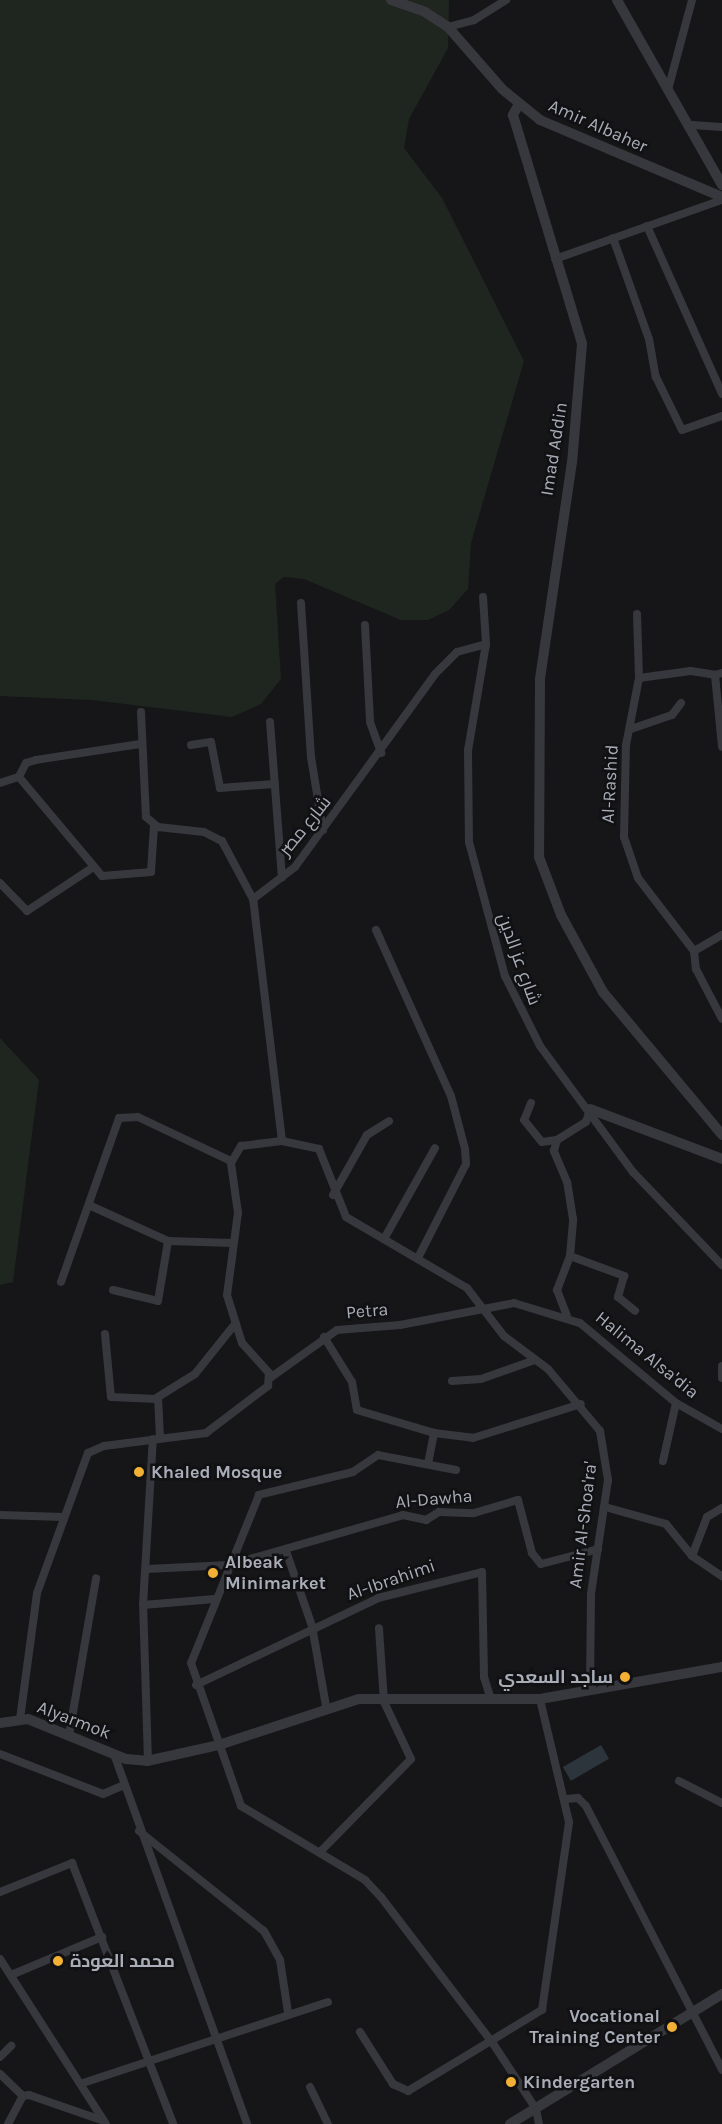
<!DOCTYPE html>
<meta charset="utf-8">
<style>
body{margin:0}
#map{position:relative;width:722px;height:2124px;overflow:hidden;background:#161618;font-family:Karla,Cairo,sans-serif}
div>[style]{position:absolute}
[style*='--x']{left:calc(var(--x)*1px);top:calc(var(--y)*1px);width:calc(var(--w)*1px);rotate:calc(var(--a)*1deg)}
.green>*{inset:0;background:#1e261f}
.water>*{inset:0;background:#2c353c;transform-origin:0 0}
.minor>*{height:8px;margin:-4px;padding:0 4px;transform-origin:4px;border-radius:4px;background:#37383d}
.tertiary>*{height:10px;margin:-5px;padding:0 5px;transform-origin:5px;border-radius:5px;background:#37383d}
.dots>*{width:16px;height:16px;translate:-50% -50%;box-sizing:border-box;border:3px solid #111113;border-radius:50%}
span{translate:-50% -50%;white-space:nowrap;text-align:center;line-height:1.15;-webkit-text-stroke:5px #111113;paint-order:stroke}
.street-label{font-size:18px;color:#a8adb8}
.poi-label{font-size:18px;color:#a8adb8;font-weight:700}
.left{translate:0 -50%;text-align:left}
.right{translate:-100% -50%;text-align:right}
</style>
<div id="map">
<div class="green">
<div style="clip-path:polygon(0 0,449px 0,448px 48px,409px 119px,404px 148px,442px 198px,524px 361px,471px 543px,468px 589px,449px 610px,428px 620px,401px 620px,304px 579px,284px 577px,275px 584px,281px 679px,261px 704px,232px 717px,92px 700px,0 696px)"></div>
<div style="clip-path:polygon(0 1038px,39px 1080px,13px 1282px,0 1285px)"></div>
</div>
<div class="water">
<div style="left:601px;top:1745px;width:16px;height:44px;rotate:60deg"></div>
</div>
<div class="minor">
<div style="--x:448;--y:27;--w:27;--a:-15"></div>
<div style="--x:474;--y:20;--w:38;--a:-32"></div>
<div style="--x:669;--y:86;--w:89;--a:-75"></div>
<div style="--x:692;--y:125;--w:30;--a:4"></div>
<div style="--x:647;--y:226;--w:184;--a:65.9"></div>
<div style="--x:613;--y:238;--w:107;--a:70.4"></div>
<div style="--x:649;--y:339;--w:39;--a:80"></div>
<div style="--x:656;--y:377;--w:59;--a:63.9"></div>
<div style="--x:682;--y:430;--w:42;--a:-19.3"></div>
<div style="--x:555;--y:259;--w:177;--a:-19.5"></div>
<div style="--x:483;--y:597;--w:47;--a:86.3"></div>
<div style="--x:486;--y:644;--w:108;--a:99.6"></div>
<div style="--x:468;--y:750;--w:92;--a:89.4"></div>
<div style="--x:469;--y:842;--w:139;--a:75"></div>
<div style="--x:505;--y:976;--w:78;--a:63.4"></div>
<div style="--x:540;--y:1046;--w:157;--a:53.6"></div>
<div style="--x:633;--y:1172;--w:129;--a:46.3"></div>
<div style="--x:301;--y:603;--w:154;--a:86.3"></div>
<div style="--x:311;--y:757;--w:74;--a:80.7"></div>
<div style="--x:637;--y:614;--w:64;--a:88.2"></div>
<div style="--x:365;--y:625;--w:97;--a:87"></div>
<div style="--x:370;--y:722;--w:33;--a:70"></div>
<div style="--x:722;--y:673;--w:7;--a:164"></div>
<div style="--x:715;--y:675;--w:72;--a:84.4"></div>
<div style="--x:141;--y:712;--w:105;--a:87.3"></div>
<div style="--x:146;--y:817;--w:16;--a:40"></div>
<div style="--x:158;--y:827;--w:46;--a:6.2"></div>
<div style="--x:204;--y:832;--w:20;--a:27"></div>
<div style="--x:222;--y:841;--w:66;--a:61.9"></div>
<div style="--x:270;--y:722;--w:156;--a:85.6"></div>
<div style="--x:631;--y:729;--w:43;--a:-18.9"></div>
<div style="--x:672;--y:715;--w:15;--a:-53"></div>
<div style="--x:140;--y:744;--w:105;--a:171.3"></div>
<div style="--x:36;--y:760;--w:10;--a:163"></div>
<div style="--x:26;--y:763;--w:16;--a:117"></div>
<div style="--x:19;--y:777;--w:129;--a:50"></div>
<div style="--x:102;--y:876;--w:49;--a:-4.7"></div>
<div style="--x:151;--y:872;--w:47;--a:-86.3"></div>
<div style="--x:191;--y:745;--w:20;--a:-9"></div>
<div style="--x:211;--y:742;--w:47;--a:78.9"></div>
<div style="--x:220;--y:788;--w:55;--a:-4.2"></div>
<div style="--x:0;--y:783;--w:20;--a:-18"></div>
<div style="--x:0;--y:883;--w:39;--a:46"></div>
<div style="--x:27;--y:911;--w:78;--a:-33.5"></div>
<div style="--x:376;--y:930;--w:182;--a:65.7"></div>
<div style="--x:451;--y:1096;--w:55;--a:75.2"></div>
<div style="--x:465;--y:1149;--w:15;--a:86"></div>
<div style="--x:466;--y:1164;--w:106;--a:117.1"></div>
<div style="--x:694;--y:951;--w:92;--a:-127.5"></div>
<div style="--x:638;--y:878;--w:43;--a:-108.9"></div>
<div style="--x:624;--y:837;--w:92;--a:-88.8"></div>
<div style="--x:626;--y:745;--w:68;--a:-79"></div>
<div style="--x:639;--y:678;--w:52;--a:-7.7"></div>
<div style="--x:691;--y:671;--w:24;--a:9"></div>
<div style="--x:694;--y:951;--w:18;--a:84"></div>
<div style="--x:696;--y:969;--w:56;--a:62.5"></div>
<div style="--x:694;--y:951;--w:32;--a:-30"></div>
<div style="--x:531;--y:1103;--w:18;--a:112"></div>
<div style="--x:524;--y:1120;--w:28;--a:51"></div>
<div style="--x:542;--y:1142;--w:15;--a:-8"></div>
<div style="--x:282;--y:1141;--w:244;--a:-96.8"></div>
<div style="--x:253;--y:899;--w:53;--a:-37.3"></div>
<div style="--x:295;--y:867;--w:238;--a:-54"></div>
<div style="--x:435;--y:674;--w:31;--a:-45"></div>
<div style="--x:457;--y:652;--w:30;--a:-15"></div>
<div style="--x:333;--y:1195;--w:69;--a:-60.5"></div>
<div style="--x:367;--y:1135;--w:26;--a:-32"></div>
<div style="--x:91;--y:1206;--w:85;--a:24.4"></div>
<div style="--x:168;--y:1241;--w:65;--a:1.8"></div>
<div style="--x:384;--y:1239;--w:104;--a:-60.7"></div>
<div style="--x:570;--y:1256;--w:58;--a:20.3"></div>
<div style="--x:624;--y:1276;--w:22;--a:106"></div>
<div style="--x:618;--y:1297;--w:22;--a:39"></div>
<div style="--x:61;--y:1282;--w:174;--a:-70.5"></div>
<div style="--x:119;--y:1118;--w:19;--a:-3"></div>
<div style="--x:138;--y:1117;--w:103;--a:25.3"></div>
<div style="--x:113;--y:1290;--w:46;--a:13.7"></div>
<div style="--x:158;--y:1301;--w:61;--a:-80.5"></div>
<div style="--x:567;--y:1316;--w:28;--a:-111"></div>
<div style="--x:557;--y:1290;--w:36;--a:-69"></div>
<div style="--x:570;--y:1256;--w:37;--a:-85"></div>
<div style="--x:573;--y:1219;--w:37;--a:-99"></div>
<div style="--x:567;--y:1182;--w:34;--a:-113"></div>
<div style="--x:554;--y:1151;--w:11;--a:-75"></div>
<div style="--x:557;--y:1140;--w:34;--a:-32"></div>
<div style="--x:586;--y:1122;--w:13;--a:-72"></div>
<div style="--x:105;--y:1334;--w:63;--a:84.6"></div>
<div style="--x:111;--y:1397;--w:46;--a:2.5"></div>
<div style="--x:324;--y:1337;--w:53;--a:58.1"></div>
<div style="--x:352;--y:1382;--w:28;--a:80"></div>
<div style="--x:357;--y:1410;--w:80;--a:16.6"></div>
<div style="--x:434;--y:1433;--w:39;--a:7"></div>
<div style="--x:473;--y:1438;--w:113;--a:-17.5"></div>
<div style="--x:722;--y:1366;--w:12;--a:90"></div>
<div style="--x:270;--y:1378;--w:82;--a:-35.6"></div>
<div style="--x:337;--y:1330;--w:63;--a:-4.5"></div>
<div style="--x:400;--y:1325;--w:116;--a:-10.9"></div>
<div style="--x:514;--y:1303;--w:69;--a:16.9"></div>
<div style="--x:580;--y:1323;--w:125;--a:39.8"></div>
<div style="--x:676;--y:1403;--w:53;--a:29.5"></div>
<div style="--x:452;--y:1381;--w:29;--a:-4"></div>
<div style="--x:481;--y:1379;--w:57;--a:-19.4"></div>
<div style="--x:160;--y:1438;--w:41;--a:-92.8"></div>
<div style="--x:158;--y:1397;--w:44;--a:-31.9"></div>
<div style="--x:195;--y:1374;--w:64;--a:-51.3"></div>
<div style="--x:663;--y:1461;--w:59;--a:-77.4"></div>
<div style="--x:428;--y:1464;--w:32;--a:-79"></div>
<div style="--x:456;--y:1470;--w:79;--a:-169.1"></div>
<div style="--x:378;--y:1455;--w:30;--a:146"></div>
<div style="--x:353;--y:1472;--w:97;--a:166.3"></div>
<div style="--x:259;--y:1495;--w:181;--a:112"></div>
<div style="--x:191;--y:1663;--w:151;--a:70.7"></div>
<div style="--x:241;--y:1806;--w:144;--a:30.8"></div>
<div style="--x:365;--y:1880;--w:23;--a:47"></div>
<div style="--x:381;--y:1897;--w:183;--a:52.6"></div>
<div style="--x:492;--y:2042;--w:80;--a:56.7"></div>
<div style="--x:536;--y:2109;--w:15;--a:79"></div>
<div style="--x:605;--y:1507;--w:63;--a:15.6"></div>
<div style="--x:666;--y:1524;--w:41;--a:50.9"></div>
<div style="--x:692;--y:1556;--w:36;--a:34"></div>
<div style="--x:0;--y:1515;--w:63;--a:1.8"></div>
<div style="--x:286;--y:1551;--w:79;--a:70.9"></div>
<div style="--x:312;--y:1626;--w:81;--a:80.1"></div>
<div style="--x:692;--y:1556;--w:42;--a:-69"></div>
<div style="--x:707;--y:1517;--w:17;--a:-31"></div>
<div style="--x:147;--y:1569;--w:82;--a:-2.8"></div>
<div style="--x:229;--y:1565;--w:181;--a:-16"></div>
<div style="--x:403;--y:1515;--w:24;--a:12"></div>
<div style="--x:426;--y:1520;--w:15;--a:-32"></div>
<div style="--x:439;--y:1512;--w:35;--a:2"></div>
<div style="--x:474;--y:1513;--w:46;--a:-16.5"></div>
<div style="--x:518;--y:1500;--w:55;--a:75.2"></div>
<div style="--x:532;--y:1553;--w:14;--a:51"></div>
<div style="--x:541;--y:1564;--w:59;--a:-14.7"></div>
<div style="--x:143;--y:1605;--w:72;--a:-4.8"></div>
<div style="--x:196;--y:1685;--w:202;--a:-25.5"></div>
<div style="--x:378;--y:1598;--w:107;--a:-14"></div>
<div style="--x:482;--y:1572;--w:105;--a:88.9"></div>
<div style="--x:484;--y:1677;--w:24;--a:73"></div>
<div style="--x:20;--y:1719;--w:127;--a:-82.3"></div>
<div style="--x:37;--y:1593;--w:149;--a:-70"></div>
<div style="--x:88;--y:1453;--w:17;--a:-24"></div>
<div style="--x:104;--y:1446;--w:103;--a:-7.3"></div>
<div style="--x:206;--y:1433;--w:78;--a:-37.2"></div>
<div style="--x:268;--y:1386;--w:13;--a:-86"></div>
<div style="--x:269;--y:1373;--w:40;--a:-132"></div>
<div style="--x:242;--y:1343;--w:50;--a:-107.4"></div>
<div style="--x:227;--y:1295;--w:83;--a:-82.4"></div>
<div style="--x:238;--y:1213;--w:50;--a:-98"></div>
<div style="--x:231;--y:1163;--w:20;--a:-60"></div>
<div style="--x:241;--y:1146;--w:41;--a:-7"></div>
<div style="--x:282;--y:1141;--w:38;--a:12"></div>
<div style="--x:319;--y:1149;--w:73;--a:68.3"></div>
<div style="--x:346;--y:1217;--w:140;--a:30.4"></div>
<div style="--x:467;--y:1288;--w:61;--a:52.4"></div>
<div style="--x:504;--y:1336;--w:55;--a:36.9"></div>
<div style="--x:548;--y:1369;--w:81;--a:50"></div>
<div style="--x:600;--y:1431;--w:50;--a:80.7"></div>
<div style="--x:608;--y:1480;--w:115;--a:98.5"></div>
<div style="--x:591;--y:1594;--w:97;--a:90.6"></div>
<div style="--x:69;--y:1735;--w:159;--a:-80.2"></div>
<div style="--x:0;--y:1754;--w:110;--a:21.2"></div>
<div style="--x:103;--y:1794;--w:23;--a:-23"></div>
<div style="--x:114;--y:1754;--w:393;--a:70.2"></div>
<div style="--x:148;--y:1761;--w:156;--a:-91.8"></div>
<div style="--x:143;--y:1605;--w:166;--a:-86.6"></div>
<div style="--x:679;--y:1781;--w:48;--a:27.1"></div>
<div style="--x:566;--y:1799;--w:12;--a:-5"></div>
<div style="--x:578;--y:1798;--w:11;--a:45"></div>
<div style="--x:586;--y:1806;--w:297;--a:62.7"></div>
<div style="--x:139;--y:1831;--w:160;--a:38.7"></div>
<div style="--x:264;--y:1931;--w:33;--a:61"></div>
<div style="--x:280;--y:1960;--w:53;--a:81.3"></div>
<div style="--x:320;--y:1852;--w:130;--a:-45.6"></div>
<div style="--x:411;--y:1759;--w:63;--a:-115.3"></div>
<div style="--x:384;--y:1702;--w:74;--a:-93.9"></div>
<div style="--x:0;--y:1892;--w:78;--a:-21.9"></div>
<div style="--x:72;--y:1863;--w:280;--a:68.8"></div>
<div style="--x:0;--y:1959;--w:196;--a:57.3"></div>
<div style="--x:11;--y:1975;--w:99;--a:-22.7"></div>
<div style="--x:360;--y:2032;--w:62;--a:57.6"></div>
<div style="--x:393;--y:2084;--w:17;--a:25"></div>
<div style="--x:408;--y:2091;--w:157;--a:-31.2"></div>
<div style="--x:542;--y:2010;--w:190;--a:-81.8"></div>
<div style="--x:569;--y:1822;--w:126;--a:-103.3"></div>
<div style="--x:0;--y:2057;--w:16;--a:-45"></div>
<div style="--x:0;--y:2074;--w:32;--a:44"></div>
<div style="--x:83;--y:2083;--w:258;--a:-18.3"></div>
<div style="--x:310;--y:2087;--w:41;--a:64.1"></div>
<div style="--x:8;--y:2124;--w:32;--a:-62"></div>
<div style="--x:23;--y:2096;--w:6;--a:-9"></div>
<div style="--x:29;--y:2095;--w:79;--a:19.1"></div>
</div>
<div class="tertiary">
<div style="--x:391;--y:0;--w:36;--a:19"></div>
<div style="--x:425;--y:12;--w:27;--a:33"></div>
<div style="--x:448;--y:27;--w:82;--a:48.9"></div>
<div style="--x:502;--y:89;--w:49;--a:39.2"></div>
<div style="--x:540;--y:120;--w:198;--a:22.9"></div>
<div style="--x:617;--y:0;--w:213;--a:60.4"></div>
<div style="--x:519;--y:104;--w:13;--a:119"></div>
<div style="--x:513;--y:115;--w:239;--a:73.2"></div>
<div style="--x:582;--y:344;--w:118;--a:94.8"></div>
<div style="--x:572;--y:462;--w:220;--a:98.4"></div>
<div style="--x:540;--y:680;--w:177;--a:90.3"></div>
<div style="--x:539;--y:857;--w:62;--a:69.2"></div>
<div style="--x:561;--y:915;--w:88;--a:61.4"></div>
<div style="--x:603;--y:992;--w:186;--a:50.2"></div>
<div style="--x:590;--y:1109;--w:141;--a:20.7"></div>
<div style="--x:0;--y:1723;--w:28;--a:-8"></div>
<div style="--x:28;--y:1719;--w:106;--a:22.2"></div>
<div style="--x:126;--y:1759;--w:21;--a:5"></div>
<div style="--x:147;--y:1761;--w:74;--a:-12.5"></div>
<div style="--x:219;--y:1745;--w:147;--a:-18.2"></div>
<div style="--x:359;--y:1699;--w:181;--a:0"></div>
<div style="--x:540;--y:1699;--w:185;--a:-10"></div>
<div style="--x:510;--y:2124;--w:249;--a:-31.5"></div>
</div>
<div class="dots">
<div style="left:139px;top:1472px;background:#f2b134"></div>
<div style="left:213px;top:1573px;background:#f2b134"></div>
<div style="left:625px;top:1677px;background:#f2b134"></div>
<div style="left:58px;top:1961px;background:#f2b134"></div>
<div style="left:672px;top:2027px;background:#f2b134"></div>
<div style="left:511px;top:2082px;background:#f2b134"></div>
</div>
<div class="street-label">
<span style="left:598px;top:126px;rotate:24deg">Amir Albaher</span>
<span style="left:554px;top:449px;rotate:-81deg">Imad Addin</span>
<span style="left:610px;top:784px;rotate:-87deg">Al-Rashid</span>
<span style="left:305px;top:826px;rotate:-51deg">شارع مصر</span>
<span style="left:519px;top:959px;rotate:70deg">شارع عز الدين</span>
<span style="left:367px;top:1311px;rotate:-5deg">Petra</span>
<span style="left:647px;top:1355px;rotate:39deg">Halima Alsa'dia</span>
<span style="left:434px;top:1499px;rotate:-5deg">Al-Dawha</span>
<span style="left:583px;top:1525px;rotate:-83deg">Amir Al-Shoa'ra'</span>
<span style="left:391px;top:1580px;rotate:-19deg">Al-Ibrahimi</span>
<span style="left:74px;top:1720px;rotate:21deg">Alyarmok</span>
</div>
<div class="poi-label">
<span class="left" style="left:151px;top:1472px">Khaled Mosque</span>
<span class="left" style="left:225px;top:1573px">Albeak<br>Minimarket</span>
<span class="right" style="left:613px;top:1677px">ساجد السعدي</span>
<span class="left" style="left:70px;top:1961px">محمد العودة</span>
<span class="right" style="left:660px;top:2027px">Vocational<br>Training Center</span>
<span class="left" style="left:523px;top:2082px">Kindergarten</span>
</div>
</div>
